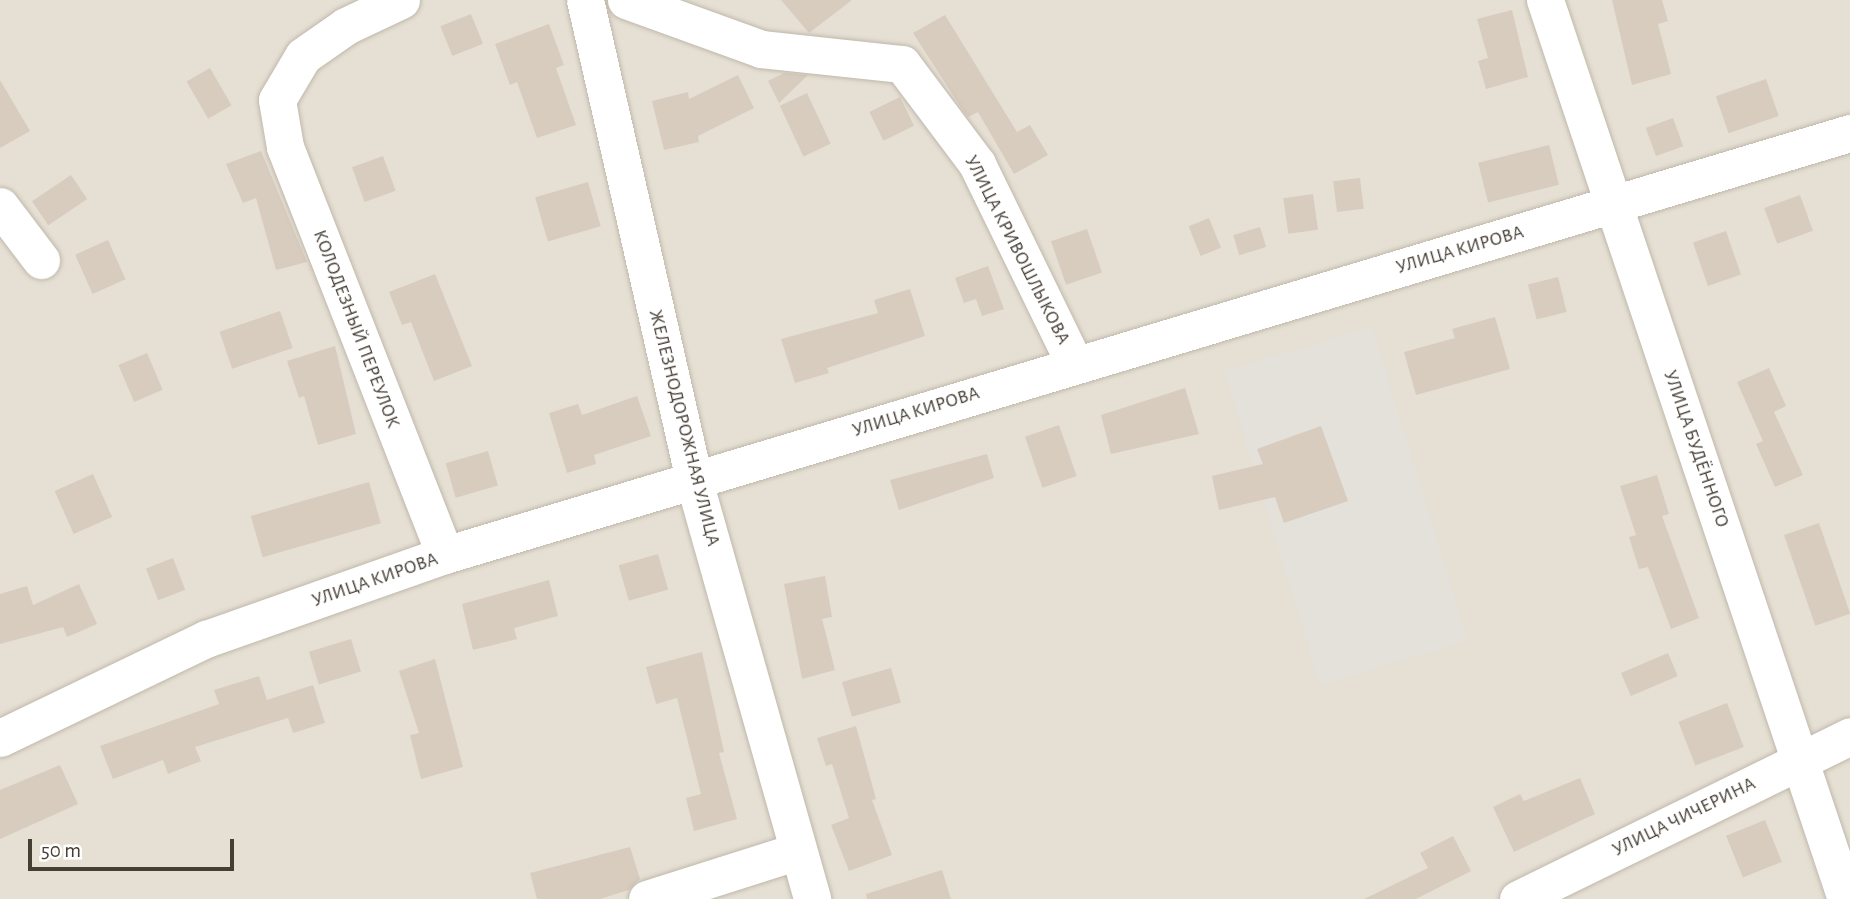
<!DOCTYPE html>
<meta charset="utf-8">
<style>
body{margin:0}
#map{position:relative;width:1850px;height:899px;overflow:hidden;background:#f2eee5;font-family:"Alegreya Sans",sans-serif}
div>[style]{position:absolute}
[style*='--x']{left:calc(var(--x)*1px);top:calc(var(--y)*1px);width:calc(var(--w)*1px);rotate:calc(var(--a)*1deg)}
.residential>*{inset:0;background:#e6e0d4;transform-origin:0 0}
.industrial>*{inset:0;background:#e4e0da;transform-origin:0 0}
.building>*{inset:0;background:#d7ccbe;transform-origin:0 0}
.roads{filter:drop-shadow(0 0 2px #c0b8ab) drop-shadow(0 0 2px #c0b8ab)}
.minor>*{height:37px;margin:-18.5px;padding:0 18.5px;transform-origin:18.5px;border-radius:18.5px;background:#fff}
span{translate:-50% -50%;white-space:nowrap;text-align:center;line-height:1.15;-webkit-text-stroke:5px #fff;paint-order:stroke}
.street-label{font-size:19px;color:#453e35}
.scale{position:absolute;left:28px;top:839px;width:206px;height:32px;box-sizing:border-box;border:4px solid #453e35;border-top:0;padding-left:9px;font-size:21px;line-height:24px;white-space:nowrap;color:#453e35;-webkit-text-stroke:5px #fff;paint-order:stroke}
</style>
<div id="map">
<div class="residential">
<div style="left:0;top:0;width:1850px;height:899px"></div>
</div>
<div class="industrial">
<div style="left:1372px;top:326px;width:329px;height:155px;rotate:73deg"></div>
</div>
<div class="building">
<div style="clip-path:polygon(781px 0,852px 0,809px 33px)"></div>
<div style="clip-path:polygon(1612px 0,1662px 0,1668px 21px,1658px 24px,1671px 74px,1632px 85px)"></div>
<div style="clip-path:polygon(1512px 10px,1528px 77px,1486px 89px,1478px 61px,1488px 58px,1477px 19px)"></div>
<div style="left:471px;top:14px;width:32px;height:33px;rotate:68deg"></div>
<div style="clip-path:polygon(945px 15px,1017px 132px,1030px 125px,1048px 155px,1014px 174px,978px 112px,968px 117px,962px 109px,913px 33px)"></div>
<div style="clip-path:polygon(549px 24px,564px 65px,556px 68px,576px 125px,537px 138px,517px 82px,510px 85px,495px 44px)"></div>
<div style="left:210px;top:68px;width:43px;height:27px;rotate:60deg"></div>
<div style="clip-path:polygon(784px 73px,808px 75px,779px 103px,768px 81px)"></div>
<div style="clip-path:polygon(738px 75px,754px 108px,698px 136px,699px 142px,664px 150px,652px 101px,688px 92px,689px 99px)"></div>
<div style="left:1766px;top:79px;width:39px;height:53px;rotate:71deg"></div>
<div style="clip-path:polygon(0 80px,30px 131px,0 148px)"></div>
<div style="left:807px;top:93px;width:56px;height:30px;rotate:65deg"></div>
<div style="left:900px;top:97px;width:32px;height:34px;rotate:64deg"></div>
<div style="left:1673px;top:118px;width:30px;height:29px;rotate:70deg"></div>
<div style="left:1549px;top:145px;width:41px;height:73px;rotate:76deg"></div>
<div style="clip-path:polygon(261px 151px,307px 262px,276px 270px,256px 198px,243px 203px,226px 164px)"></div>
<div style="left:383px;top:156px;width:37px;height:33px;rotate:70deg"></div>
<div style="left:71px;top:175px;width:29px;height:47px;rotate:56deg"></div>
<div style="left:1360px;top:178px;width:31px;height:27px;rotate:83deg"></div>
<div style="left:588px;top:182px;width:46px;height:55px;rotate:74deg"></div>
<div style="left:1313px;top:194px;width:36px;height:30px;rotate:82deg"></div>
<div style="left:1800px;top:195px;width:38px;height:38px;rotate:70deg"></div>
<div style="left:1209px;top:218px;width:32px;height:22px;rotate:68deg"></div>
<div style="left:1260px;top:227px;width:21px;height:28px;rotate:73deg"></div>
<div style="left:1087px;top:229px;width:46px;height:38px;rotate:71deg"></div>
<div style="left:1726px;top:231px;width:46px;height:35px;rotate:71deg"></div>
<div style="left:108px;top:240px;width:43px;height:36px;rotate:66deg"></div>
<div style="clip-path:polygon(988px 266px,1004px 309px,982px 316px,976px 299px,964px 303px,955px 278px)"></div>
<div style="clip-path:polygon(435px 274px,472px 366px,434px 381px,411px 322px,402px 325px,389px 292px)"></div>
<div style="left:1558px;top:277px;width:36px;height:31px;rotate:76deg"></div>
<div style="clip-path:polygon(910px 289px,925px 336px,827px 368px,829px 373px,795px 383px,781px 339px,878px 313px,874px 300px)"></div>
<div style="left:280px;top:311px;width:39px;height:64px;rotate:71deg"></div>
<div style="clip-path:polygon(1495px 317px,1510px 369px,1416px 395px,1404px 352px,1455px 338px,1452px 329px)"></div>
<div style="clip-path:polygon(335px 346px,356px 434px,318px 445px,304px 396px,299px 398px,287px 361px)"></div>
<div style="left:147px;top:353px;width:40px;height:31px;rotate:67deg"></div>
<div style="clip-path:polygon(1769px 368px,1786px 406px,1774px 412px,1803px 475px,1775px 487px,1756px 444px,1763px 441px,1737px 382px)"></div>
<div style="clip-path:polygon(1185px 388px,1199px 434px,1111px 454px,1101px 415px)"></div>
<div style="clip-path:polygon(637px 396px,651px 436px,594px 455px,596px 464px,567px 473px,549px 413px,578px 404px,582px 415px)"></div>
<div style="left:1059px;top:425px;width:54px;height:36px;rotate:71deg"></div>
<div style="clip-path:polygon(1321px 426px,1348px 501px,1284px 523px,1275px 497px,1219px 510px,1212px 476px,1263px 464px,1257px 449px)"></div>
<div style="left:488px;top:451px;width:36px;height:44px;rotate:74deg"></div>
<div style="clip-path:polygon(987px 454px,994px 478px,899px 510px,890px 480px)"></div>
<div style="left:93px;top:474px;width:47px;height:42px;rotate:66deg"></div>
<div style="clip-path:polygon(1657px 475px,1669px 514px,1662px 516px,1699px 618px,1671px 629px,1648px 567px,1639px 569px,1629px 537px,1636px 535px,1620px 486px)"></div>
<div style="left:369px;top:482px;width:43px;height:123px;rotate:74deg"></div>
<div style="left:1819px;top:523px;width:96px;height:37px;rotate:71deg"></div>
<div style="left:658px;top:554px;width:37px;height:41px;rotate:74deg"></div>
<div style="left:173px;top:558px;width:34px;height:29px;rotate:69deg"></div>
<div style="clip-path:polygon(825px 576px,832px 617px,822px 619px,835px 670px,802px 679px,784px 584px)"></div>
<div style="clip-path:polygon(549px 580px,558px 616px,514px 628px,517px 639px,473px 650px,462px 604px)"></div>
<div style="clip-path:polygon(79px 584px,97px 624px,67px 637px,63px 627px,0 644px,0 594px,27px 586px,33px 605px)"></div>
<div style="left:351px;top:639px;width:34px;height:44px;rotate:73deg"></div>
<div style="clip-path:polygon(702px 652px,724px 752px,719px 753px,737px 819px,694px 831px,686px 798px,701px 794px,677px 698px,656px 704px,646px 667px)"></div>
<div style="left:1668px;top:653px;width:25px;height:51px;rotate:67deg"></div>
<div style="clip-path:polygon(435px 659px,463px 767px,421px 779px,410px 735px,419px 733px,399px 671px)"></div>
<div style="left:891px;top:668px;width:36px;height:51px;rotate:74deg"></div>
<div style="clip-path:polygon(259px 676px,267px 700px,313px 685px,325px 723px,293px 733px,288px 718px,195px 747px,201px 761px,168px 774px,163px 760px,113px 779px,100px 746px,219px 704px,214px 690px)"></div>
<div style="left:1727px;top:703px;width:47px;height:52px;rotate:69deg"></div>
<div style="clip-path:polygon(856px 726px,876px 799px,872px 800px,892px 855px,849px 871px,831px 825px,849px 818px,832px 764px,826px 766px,817px 738px)"></div>
<div style="clip-path:polygon(60px 765px,78px 804px,0 839px,0 790px)"></div>
<div style="clip-path:polygon(1580px 778px,1595px 814px,1514px 852px,1493px 807px,1520px 794px,1524px 801px)"></div>
<div style="left:1765px;top:820px;width:45px;height:42px;rotate:68deg"></div>
<div style="clip-path:polygon(1453px 836px,1471px 871px,1416px 899px,1364px 899px,1428px 868px,1420px 853px)"></div>
<div style="clip-path:polygon(630px 847px,640px 879px,629px 890px,600px 899px,537px 899px,530px 873px)"></div>
<div style="clip-path:polygon(942px 870px,951px 899px,867px 899px,866px 894px)"></div>
</div>
<div class="roads">
<div class="minor">
<div style="--x:401;--y:0;--w:61;--a:154.7"></div>
<div style="--x:346;--y:26;--w:52;--a:145.1"></div>
<div style="--x:303;--y:56;--w:51;--a:120.6"></div>
<div style="--x:277;--y:100;--w:48;--a:80.3"></div>
<div style="--x:285;--y:147;--w:438;--a:68.6"></div>
<div style="--x:585;--y:0;--w:493;--a:77.2"></div>
<div style="--x:694;--y:481;--w:434;--a:74.2"></div>
<div style="--x:626;--y:0;--w:144;--a:19.9"></div>
<div style="--x:761;--y:49;--w:142;--a:6.1"></div>
<div style="--x:902;--y:64;--w:125;--a:53.1"></div>
<div style="--x:977;--y:164;--w:221;--a:64"></div>
<div style="--x:1545;--y:0;--w:948;--a:71.49"></div>
<div style="--x:0;--y:206;--w:68;--a:52.8"></div>
<div style="--x:0;--y:738;--w:229;--a:-25.7"></div>
<div style="--x:206;--y:639;--w:253;--a:-19.4"></div>
<div style="--x:445;--y:555;--w:1467;--a:-16.72"></div>
<div style="--x:647;--y:899;--w:158;--a:-17.6"></div>
<div style="--x:1518;--y:899;--w:370;--a:-26.1"></div>
</div>
</div>
<div class="street-label">
<span style="left:1017px;top:250px;rotate:63deg">УЛИЦА КРИВОШЛЫКОВА</span>
<span style="left:1460px;top:250px;rotate:-16deg">УЛИЦА КИРОВА</span>
<span style="left:356px;top:329px;rotate:69deg">КОЛОДЕЗНЫЙ ПЕРЕУЛОК</span>
<span style="left:916px;top:412px;rotate:-17deg">УЛИЦА КИРОВА</span>
<span style="left:684px;top:428px;rotate:76deg">ЖЕЛЕЗНОДОРОЖНАЯ УЛИЦА</span>
<span style="left:1696px;top:449px;rotate:71deg">УЛИЦА БУДЁННОГО</span>
<span style="left:375px;top:580px;rotate:-19deg">УЛИЦА КИРОВА</span>
<span style="left:1684px;top:817px;rotate:-26deg">УЛИЦА ЧИЧЕРИНА</span>
</div>
<div class="scale">50 m</div>
</div>
